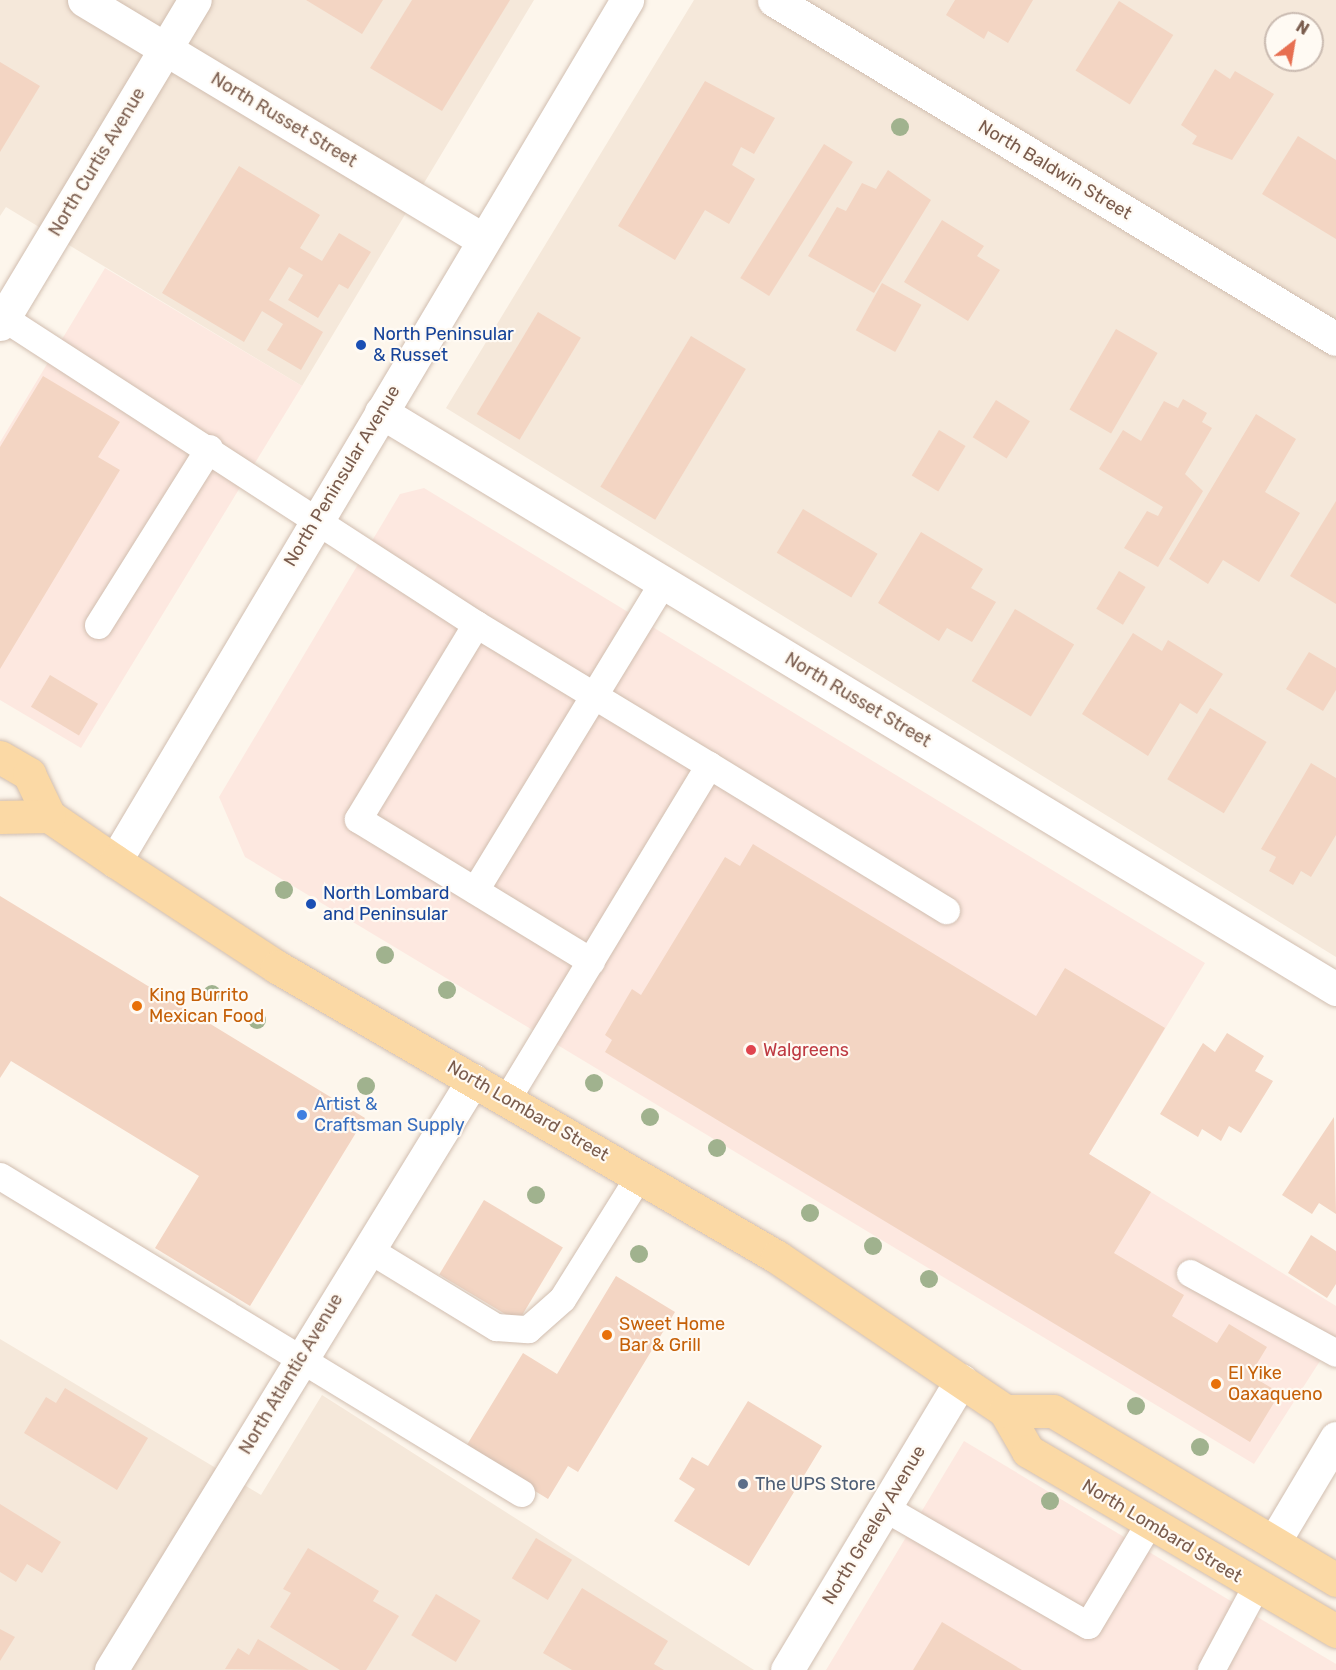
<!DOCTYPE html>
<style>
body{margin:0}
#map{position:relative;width:1336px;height:1670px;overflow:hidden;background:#fdf6ec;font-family:Rubik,sans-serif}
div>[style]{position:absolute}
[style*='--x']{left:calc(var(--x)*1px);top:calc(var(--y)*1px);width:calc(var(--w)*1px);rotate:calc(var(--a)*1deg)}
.residential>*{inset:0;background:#f5e8da}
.commercial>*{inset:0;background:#fde8e0}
.building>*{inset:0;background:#f3d5c3;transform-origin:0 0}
.roads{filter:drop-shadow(0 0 2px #d1beb0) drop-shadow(0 0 2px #d1beb0)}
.service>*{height:27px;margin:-13.5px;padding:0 13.5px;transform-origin:13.5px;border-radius:13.5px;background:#fff}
.minor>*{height:33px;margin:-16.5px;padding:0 16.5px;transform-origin:16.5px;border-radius:16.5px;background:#fff}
.tertiary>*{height:33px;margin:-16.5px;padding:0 16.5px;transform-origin:16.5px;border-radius:16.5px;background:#fff}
.primary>*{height:33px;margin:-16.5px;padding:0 16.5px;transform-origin:16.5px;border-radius:16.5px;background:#fbd9a5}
.trees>*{width:18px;height:18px;margin:-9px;border-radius:50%;background:#a0b28e}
.dots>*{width:16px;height:16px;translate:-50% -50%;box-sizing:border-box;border:3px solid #fffaf3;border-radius:50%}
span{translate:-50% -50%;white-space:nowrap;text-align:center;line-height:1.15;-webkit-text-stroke:4.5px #fffaf3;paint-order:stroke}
.street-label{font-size:18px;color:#7a5c4d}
.transit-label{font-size:18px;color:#164399}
.left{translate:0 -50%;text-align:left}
.food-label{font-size:18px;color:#c56008}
.health-label{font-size:18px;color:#be3a42}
.shop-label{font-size:18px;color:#366cbe}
.service-label{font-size:18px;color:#4e5e75}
.north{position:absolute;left:1264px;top:12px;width:60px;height:60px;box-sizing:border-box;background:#fffaf3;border:2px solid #cabbb1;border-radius:50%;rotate:31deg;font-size:16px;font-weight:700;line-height:24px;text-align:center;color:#7a5c4d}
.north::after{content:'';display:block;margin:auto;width:21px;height:27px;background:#e76f51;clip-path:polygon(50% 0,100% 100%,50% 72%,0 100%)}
</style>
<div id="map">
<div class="residential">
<div style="clip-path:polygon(0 0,534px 0,302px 386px,6px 207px,0 216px)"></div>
<div style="clip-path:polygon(evenodd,694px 0,1336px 0,1336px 957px,446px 408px,694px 0,1276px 24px,1312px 24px,1312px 60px,1276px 60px,1276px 24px)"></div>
<div style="clip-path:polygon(0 1339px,261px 1495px,322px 1395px,754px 1670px,0 1670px)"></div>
</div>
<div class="commercial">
<div style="clip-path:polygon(105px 268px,302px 386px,81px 748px,0 700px,0 442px)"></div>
<div style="clip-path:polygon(424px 488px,1205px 963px,1089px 1154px,1336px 1306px,1336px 1336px,1254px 1464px,245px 857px,219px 797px,400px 494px)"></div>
<div style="clip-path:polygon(964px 1441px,1336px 1664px,1336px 1670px,826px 1670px)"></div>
</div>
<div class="building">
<div style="clip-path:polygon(306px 0,383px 0,362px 34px)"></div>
<div style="clip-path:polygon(412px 0,510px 0,442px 111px,370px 68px)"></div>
<div style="clip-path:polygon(955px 0,1033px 0,1008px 43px,988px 31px,984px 39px,946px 15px)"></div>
<div style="left:1119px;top:1px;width:64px;height:82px;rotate:32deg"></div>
<div style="clip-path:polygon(0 62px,40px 86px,0 152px)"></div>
<div style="clip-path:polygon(1215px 69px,1230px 79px,1235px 71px,1274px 94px,1232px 160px,1192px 144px,1197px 136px,1181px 125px)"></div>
<div style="clip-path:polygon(705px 81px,775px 118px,754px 154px,741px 147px,732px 165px,755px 179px,729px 224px,705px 210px,675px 260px,618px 226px)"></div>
<div style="clip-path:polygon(1298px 136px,1336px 160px,1336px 239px,1262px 194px)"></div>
<div style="left:824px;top:144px;width:34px;height:158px;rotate:32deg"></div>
<div style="clip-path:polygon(239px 166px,320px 215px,300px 248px,322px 261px,339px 233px,371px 252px,348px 289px,339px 284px,318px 318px,288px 300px,303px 275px,289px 267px,269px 300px,323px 332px,301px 370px,267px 350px,283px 324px,262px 311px,244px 342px,162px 293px)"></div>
<div style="clip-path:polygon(888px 170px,931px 200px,874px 293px,808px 256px,837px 207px,846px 211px,862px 183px,876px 189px)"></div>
<div style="clip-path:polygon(942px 220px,984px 246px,977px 256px,1000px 270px,968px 321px,904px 282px)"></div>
<div style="left:882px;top:283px;width:45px;height:54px;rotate:29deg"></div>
<div style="left:538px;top:312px;width:50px;height:119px;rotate:31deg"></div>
<div style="left:1116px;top:329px;width:48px;height:93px;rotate:30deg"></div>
<div style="left:691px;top:336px;width:64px;height:176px;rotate:31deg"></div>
<div style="clip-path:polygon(43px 376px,120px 422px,98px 457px,120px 470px,0 669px,0 447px)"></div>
<div style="clip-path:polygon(1183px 399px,1207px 413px,1202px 422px,1212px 428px,1185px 474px,1203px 491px,1158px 567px,1124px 548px,1147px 511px,1158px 516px,1163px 507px,1099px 469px,1123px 430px,1141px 441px,1164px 401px,1178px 408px)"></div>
<div style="left:996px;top:400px;width:40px;height:44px;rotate:32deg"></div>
<div style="clip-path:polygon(1256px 414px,1296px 439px,1265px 492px,1300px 513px,1259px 582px,1223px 560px,1208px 584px,1169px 559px)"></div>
<div style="left:939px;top:430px;width:31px;height:53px;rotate:31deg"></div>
<div style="clip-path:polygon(1336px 501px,1336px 604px,1290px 576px)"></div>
<div style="left:803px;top:509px;width:87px;height:51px;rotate:31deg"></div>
<div style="clip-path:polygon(921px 532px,983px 569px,971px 588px,996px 602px,972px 642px,947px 628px,939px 641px,878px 603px)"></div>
<div style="left:1119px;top:571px;width:31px;height:44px;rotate:31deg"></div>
<div style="left:1015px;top:609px;width:69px;height:84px;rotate:31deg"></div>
<div style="clip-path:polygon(1133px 633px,1162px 651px,1168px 640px,1223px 674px,1197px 714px,1180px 703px,1148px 756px,1082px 714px)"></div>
<div style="clip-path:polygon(1309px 652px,1336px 668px,1336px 690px,1323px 711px,1286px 689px)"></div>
<div style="left:50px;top:675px;width:56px;height:37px;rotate:31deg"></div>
<div style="left:1210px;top:708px;width:66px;height:83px;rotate:31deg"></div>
<div style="clip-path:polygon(1311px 763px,1336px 778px,1336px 835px,1311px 877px,1301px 871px,1293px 885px,1269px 871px,1276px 857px,1261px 849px)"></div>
<div style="clip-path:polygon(753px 844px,1036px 1016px,1065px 968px,1165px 1028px,1089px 1154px,1151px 1192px,1114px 1253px,1184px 1295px,1172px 1316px,1217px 1343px,1229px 1324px,1267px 1347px,1250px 1375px,1280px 1393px,1250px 1442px,605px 1052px,612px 1040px,605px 1035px,632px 989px,641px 995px,725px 857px,740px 866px)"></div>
<div style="clip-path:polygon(0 896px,365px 1118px,250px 1306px,155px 1248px,199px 1176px,11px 1061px,0 1078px)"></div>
<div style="clip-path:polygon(1227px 1033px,1264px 1056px,1255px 1071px,1273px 1081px,1241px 1133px,1229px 1126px,1221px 1141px,1202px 1129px,1198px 1137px,1160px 1114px,1203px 1043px,1215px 1052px)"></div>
<div style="clip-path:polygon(1334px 1117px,1336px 1214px,1319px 1203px,1312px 1214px,1282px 1195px)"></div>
<div style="left:484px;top:1200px;width:92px;height:87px;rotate:31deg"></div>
<div style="clip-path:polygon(1311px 1235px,1336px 1251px,1336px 1284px,1327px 1298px,1288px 1273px)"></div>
<div style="clip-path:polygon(616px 1276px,675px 1312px,578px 1472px,568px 1466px,548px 1499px,465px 1448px,523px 1353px,557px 1374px)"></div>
<div style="clip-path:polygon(65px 1388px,148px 1438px,117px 1490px,24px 1433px,46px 1397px,56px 1403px)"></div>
<div style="clip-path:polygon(748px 1401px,822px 1446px,749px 1566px,674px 1521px,695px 1489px,679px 1479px,692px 1457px,708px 1466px)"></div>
<div style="clip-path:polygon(0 1504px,61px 1542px,42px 1573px,27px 1564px,16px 1582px,0 1572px)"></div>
<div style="left:536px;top:1538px;width:42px;height:47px;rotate:31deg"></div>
<div style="clip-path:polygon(308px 1548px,379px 1591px,373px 1601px,399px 1616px,366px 1670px,340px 1670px,270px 1627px,291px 1593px,283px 1589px)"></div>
<div style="clip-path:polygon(582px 1588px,668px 1641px,654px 1664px,664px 1670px,572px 1670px,543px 1653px)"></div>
<div style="left:436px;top:1594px;width:52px;height:48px;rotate:31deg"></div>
<div style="clip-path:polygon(942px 1622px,1022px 1670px,913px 1670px)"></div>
<div style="clip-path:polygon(0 1629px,15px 1637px,0 1661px)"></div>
<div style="clip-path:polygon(258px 1639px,309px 1670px,225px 1669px,238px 1648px,249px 1655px)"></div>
</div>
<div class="roads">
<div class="service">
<div style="--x:4;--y:318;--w:563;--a:32.96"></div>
<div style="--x:476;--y:624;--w:272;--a:31.2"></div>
<div style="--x:709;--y:765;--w:389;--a:121.2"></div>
<div style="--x:476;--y:624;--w:228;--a:121.2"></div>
<div style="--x:358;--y:819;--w:273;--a:31.4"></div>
<div style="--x:98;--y:625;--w:209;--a:-57.9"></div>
<div style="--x:709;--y:765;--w:278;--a:31.5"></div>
<div style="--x:475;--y:890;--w:361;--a:-58.6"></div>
<div style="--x:0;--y:1176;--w:610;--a:31.32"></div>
<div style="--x:368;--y:1249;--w:150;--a:31.4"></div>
<div style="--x:496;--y:1327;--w:32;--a:4"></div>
<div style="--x:528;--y:1329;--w:45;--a:-41.4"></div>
<div style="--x:562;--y:1299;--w:145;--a:-58"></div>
<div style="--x:1190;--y:1273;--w:166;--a:28.7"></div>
<div style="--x:885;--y:1508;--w:234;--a:30"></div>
<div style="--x:1088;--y:1625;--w:119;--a:-59.1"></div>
<div style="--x:1211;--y:1670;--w:95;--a:-61.8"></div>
</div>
<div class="minor">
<div style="--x:84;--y:0;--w:466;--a:31"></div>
<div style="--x:774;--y:0;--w:656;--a:31.1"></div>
<div style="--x:0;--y:324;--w:378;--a:-59"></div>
<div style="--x:381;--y:412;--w:1116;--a:31.14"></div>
<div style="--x:1274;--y:1542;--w:121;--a:-59.2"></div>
<div style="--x:111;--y:1670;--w:692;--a:-58.47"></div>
</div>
<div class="tertiary">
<div style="--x:115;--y:861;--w:1002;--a:-59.26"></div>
<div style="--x:787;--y:1670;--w:338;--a:-59"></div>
</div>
<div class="primary">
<div style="--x:0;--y:757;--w:34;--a:30"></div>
<div style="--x:29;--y:774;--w:47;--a:64.5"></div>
<div style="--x:49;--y:816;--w:80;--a:34.3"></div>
<div style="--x:115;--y:861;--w:194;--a:33.2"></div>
<div style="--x:277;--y:967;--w:578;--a:30.11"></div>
<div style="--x:777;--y:1257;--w:275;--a:34"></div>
<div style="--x:1005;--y:1411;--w:46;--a:60.1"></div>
<div style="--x:1028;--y:1451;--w:357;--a:30.3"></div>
<div style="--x:0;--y:817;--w:49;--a:-1.2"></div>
<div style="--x:1005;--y:1411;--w:48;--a:0"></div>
<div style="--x:1053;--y:1411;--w:330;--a:30.8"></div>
</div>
</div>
<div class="trees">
<div style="left:900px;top:127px"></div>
<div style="left:284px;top:890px"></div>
<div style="left:385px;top:955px"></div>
<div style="left:447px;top:990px"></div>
<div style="left:212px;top:994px"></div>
<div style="left:257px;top:1020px"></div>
<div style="left:594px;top:1083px"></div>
<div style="left:366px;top:1086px"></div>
<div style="left:650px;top:1117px"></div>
<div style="left:717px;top:1148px"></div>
<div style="left:536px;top:1195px"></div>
<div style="left:810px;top:1213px"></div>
<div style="left:873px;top:1246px"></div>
<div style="left:639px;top:1254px"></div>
<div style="left:929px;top:1279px"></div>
<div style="left:1136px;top:1406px"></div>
<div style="left:1200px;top:1447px"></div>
<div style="left:1050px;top:1501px"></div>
</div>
<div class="dots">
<div style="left:361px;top:345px;background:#1a4fb4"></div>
<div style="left:311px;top:904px;background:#1a4fb4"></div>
<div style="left:137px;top:1006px;background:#e8710a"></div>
<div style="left:751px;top:1050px;background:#e0444e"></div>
<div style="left:302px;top:1115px;background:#3f7fe0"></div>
<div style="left:607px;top:1335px;background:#e8710a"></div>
<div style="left:1216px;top:1384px;background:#e8710a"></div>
<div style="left:743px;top:1484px;background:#5c6f8a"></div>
</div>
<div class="street-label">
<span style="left:284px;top:120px;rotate:31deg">North Russet Street</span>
<span style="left:97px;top:162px;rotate:-59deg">North Curtis Avenue</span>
<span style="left:1055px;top:170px;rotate:31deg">North Baldwin Street</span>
<span style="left:342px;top:476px;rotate:-59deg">North Peninsular Avenue</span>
<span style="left:858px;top:700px;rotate:31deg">North Russet Street</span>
<span style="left:528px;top:1111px;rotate:30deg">North Lombard Street</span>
<span style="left:291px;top:1374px;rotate:-59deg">North Atlantic Avenue</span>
<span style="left:874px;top:1525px;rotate:-59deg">North Greeley Avenue</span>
<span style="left:1162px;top:1531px;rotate:31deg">North Lombard Street</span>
</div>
<div class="transit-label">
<span class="left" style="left:373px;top:345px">North Peninsular<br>&amp; Russet</span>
<span class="left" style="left:323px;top:904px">North Lombard<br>and Peninsular</span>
</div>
<div class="food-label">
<span class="left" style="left:149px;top:1006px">King Burrito<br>Mexican Food</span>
<span class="left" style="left:619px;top:1335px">Sweet Home<br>Bar &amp; Grill</span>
<span class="left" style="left:1228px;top:1384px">El Yike<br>Oaxaqueno</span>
</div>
<div class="health-label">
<span class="left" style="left:763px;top:1050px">Walgreens</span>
</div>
<div class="shop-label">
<span class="left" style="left:314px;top:1115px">Artist &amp;<br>Craftsman Supply</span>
</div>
<div class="service-label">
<span class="left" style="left:755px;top:1484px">The UPS Store</span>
</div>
<div class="north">N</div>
</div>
